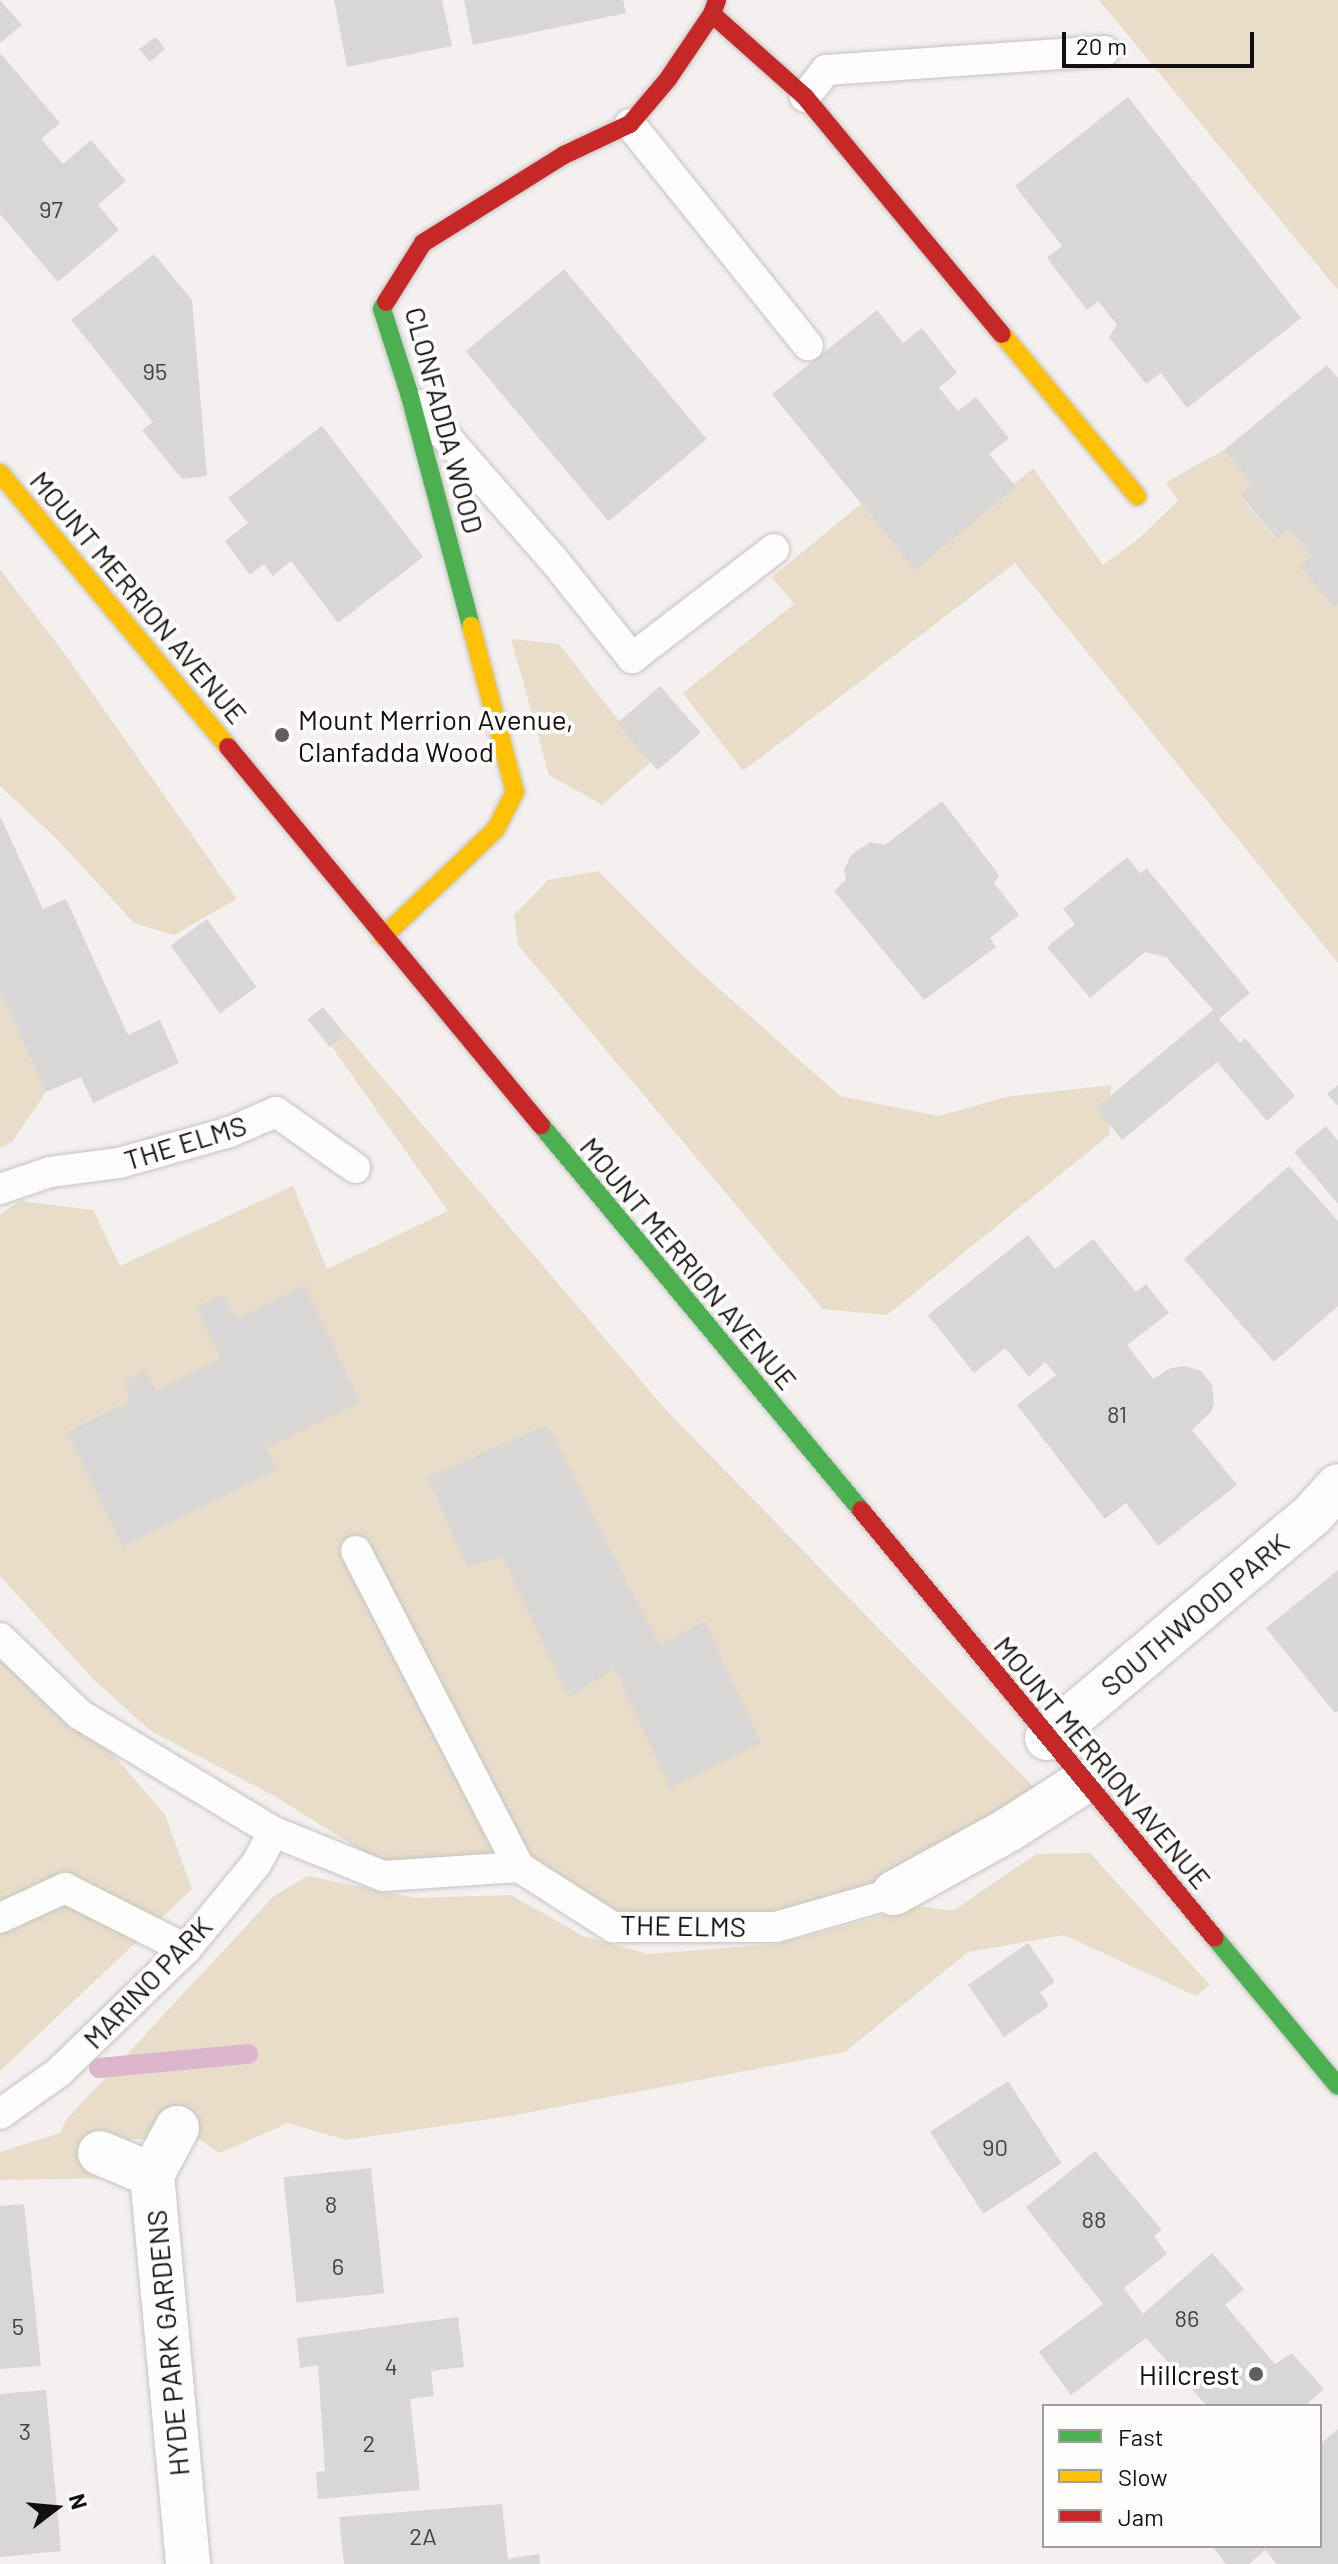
<!DOCTYPE html>
<style>
body{margin:0}
#map{position:relative;width:1338px;height:2564px;overflow:hidden;background:#f3f0ef;font-family:Barlow,sans-serif}
div>[style]{position:absolute}
[style*='--x']{left:calc(var(--x)*1px);top:calc(var(--y)*1px);width:calc(var(--w)*1px);rotate:calc(var(--a)*1deg)}
.green>*{inset:0;background:#e8ddc9}
.stream>*{height:20px;margin:-10px;padding:0 10px;transform-origin:10px;border-radius:10px;background:#dcb6cc}
.building>*{inset:0;background:#d9d7d6;transform-origin:0 0}
.roads{filter:drop-shadow(0 0 2px #c5c3c2) drop-shadow(0 0 2px #c5c3c2)}
.lane>*{height:30px;margin:-15px;padding:0 15px;transform-origin:15px;border-radius:15px;background:#fdfdfd}
.street>*{height:44px;margin:-22px;padding:0 22px;transform-origin:22px;border-radius:22px;background:#fdfdfd}
.fast>*{height:18px;margin:-9px;padding:0 9px;transform-origin:9px;border-radius:9px;background:#4caf50}
.slow>*{height:18px;margin:-9px;padding:0 9px;transform-origin:9px;border-radius:9px;background:#ffc107}
.jam>*{height:18px;margin:-9px;padding:0 9px;transform-origin:9px;border-radius:9px;background:#c62828}
.dots>*{width:22px;height:22px;translate:-50% -50%;box-sizing:border-box;border:4px solid #fffefd;border-radius:50%}
span{translate:-50% -50%;white-space:nowrap;text-align:center;line-height:1.15;-webkit-text-stroke:8px #fffefd;paint-order:stroke}
.number-label{font-size:24px;color:#454343}
.number-label span{-webkit-text-stroke-width:0}
.street-label{font-size:28px;color:#110f0f}
.poi-label{font-size:28px;color:#110f0f}
.left{translate:0 -50%;text-align:left}
.right{translate:-100% -50%;text-align:right}
.legend{position:absolute;left:1042px;top:2404px;width:280px;height:144px;box-sizing:border-box;background:#fffefd;border:2px solid #a09e9e;margin:0;padding:10px 14px;list-style:none;font-size:24px;color:#110f0f}
.legend li{display:flex;align-items:center;gap:16px;height:40px}
.legend b{width:40px;border:2px solid #a09e9e}
.north{position:absolute;left:16px;top:2468px;width:80px;height:80px;-webkit-text-stroke:6px #fffefd;paint-order:stroke;rotate:74deg;font-size:22px;font-weight:700;line-height:32px;text-align:center;color:#110f0f}
.north::after{content:'';display:block;margin:auto;width:28px;height:36px;background:#110f0f;clip-path:polygon(50% 0,100% 100%,50% 72%,0 100%)}
.scale{position:absolute;left:1062px;top:32px;width:192px;height:36px;box-sizing:border-box;border:4px solid #110f0f;border-top:0;padding-left:10px;font-size:24px;line-height:28px;white-space:nowrap;color:#110f0f;-webkit-text-stroke:6px #fffefd;paint-order:stroke}
</style>
<div id="map">
<div class="green">
<div style="clip-path:polygon(1099px 0,1338px 0,1338px 290px)"></div>
<div style="clip-path:polygon(1224px 450px,1252px 484px,1240px 495px,1275px 538px,1288px 528px,1312px 556px,1301px 566px,1334px 607px,1338px 604px,1338px 963px,1015px 563px,743px 771px,683px 693px,794px 604px,772px 577px,861px 504px,915px 569px,1033px 468px,1103px 565px,1137px 540px,1178px 501px,1166px 482px)"></div>
<div style="clip-path:polygon(0 569px,67px 657px,237px 899px,174px 935px,134px 923px,56px 838px,0 786px)"></div>
<div style="clip-path:polygon(511px 639px,559px 644px,651px 762px,602px 805px,549px 775px)"></div>
<div style="clip-path:polygon(598px 871px,689px 962px,840px 1096px,939px 1116px,1006px 1097px,1111px 1085px,1109px 1135px,887px 1315px,823px 1309px,518px 945px,514px 915px,548px 880px)"></div>
<div style="clip-path:polygon(0 991px,46px 1092px,12px 1142px,0 1148px)"></div>
<div style="clip-path:polygon(346px 1035px,665px 1409px,1051px 1805px,888px 1882px,771px 1915px,615px 1915px,525px 1857px,386px 1866px,276px 1797px,151px 1731px,94px 1680px,0 1576px,0 1214px,20px 1201px,93px 1210px,120px 1266px,293px 1186px,327px 1269px,448px 1211px,332px 1047px)"></div>
<div style="clip-path:polygon(0 1638px,79px 1714px,165px 1815px,192px 1889px,0 2071px)"></div>
<div style="clip-path:polygon(1090px 1853px,1210px 1985px,1196px 1996px,1064px 1935px,968px 1952px,845px 2052px,510px 2116px,346px 2140px,288px 2123px,220px 2153px,199px 2139px,131px 2139px,115px 2178px,0 2180px,0 2152px,60px 2133px,66px 2120px,275px 1895px,308px 1876px,416px 1898px,511px 1895px,583px 1936px,648px 1954px,778px 1944px,917px 1906px,953px 1911px,1036px 1854px)"></div>
</div>
<div class="stream">
<div style="--x:99;--y:2068;--w:150;--a:-5.4"></div>
</div>
<div class="building">
<div style="clip-path:polygon(0 0,22px 25px,0 43px)"></div>
<div style="clip-path:polygon(334px 0,442px 0,452px 46px,347px 67px)"></div>
<div style="clip-path:polygon(464px 0,623px 0,626px 13px,473px 45px)"></div>
<div style="clip-path:polygon(156px 37px,165px 49px,150px 62px,139px 49px)"></div>
<div style="clip-path:polygon(0 53px,60px 123px,41px 139px,63px 164px,91px 140px,126px 181px,98px 205px,119px 230px,58px 282px,0 214px)"></div>
<div style="clip-path:polygon(1128px 97px,1301px 318px,1187px 408px,1161px 373px,1146px 384px,1109px 337px,1117px 325px,1098px 301px,1087px 310px,1047px 258px,1062px 246px,1015px 186px)"></div>
<div style="clip-path:polygon(154px 254px,192px 300px,207px 476px,182px 479px,142px 430px,153px 422px,71px 320px)"></div>
<div style="left:564px;top:269px;width:222px;height:128px;rotate:50deg"></div>
<div style="clip-path:polygon(877px 310px,903px 343px,922px 328px,957px 373px,939px 388px,958px 411px,976px 397px,1009px 438px,989px 454px,1016px 487px,915px 570px,772px 394px)"></div>
<div style="clip-path:polygon(1327px 365px,1338px 378px,1338px 604px,1334px 607px,1300px 566px,1312px 556px,1288px 528px,1276px 538px,1240px 494px,1252px 484px,1224px 450px)"></div>
<div style="clip-path:polygon(322px 426px,423px 557px,338px 623px,291px 561px,273px 576px,264px 564px,250px 575px,225px 541px,248px 523px,228px 498px)"></div>
<div style="left:660px;top:686px;width:62px;height:57px;rotate:49deg"></div>
<div style="clip-path:polygon(942px 801px,999px 875px,994px 883px,1019px 915px,990px 938px,996px 947px,924px 1000px,834px 891px,846px 880px,844px 870px,851px 855px,870px 842px,885px 845px)"></div>
<div style="clip-path:polygon(0 816px,43px 909px,66px 899px,128px 1035px,160px 1020px,179px 1063px,93px 1103px,81px 1077px,46px 1092px,0 991px)"></div>
<div style="clip-path:polygon(1127px 857px,1140px 873px,1147px 869px,1250px 993px,1219px 1019px,1240px 1043px,1245px 1038px,1295px 1096px,1267px 1121px,1217px 1062px,1122px 1140px,1096px 1108px,1213px 1010px,1166px 957px,1145px 952px,1090px 998px,1047px 947px,1075px 924px,1063px 909px)"></div>
<div style="left:207px;top:919px;width:84px;height:45px;rotate:54deg"></div>
<div style="left:323px;top:1007px;width:36px;height:20px;rotate:51deg"></div>
<div style="clip-path:polygon(1338px 1085px,1338px 1106px,1327px 1094px)"></div>
<div style="clip-path:polygon(1326px 1126px,1338px 1141px,1338px 1204px,1294px 1152px)"></div>
<div style="clip-path:polygon(1289px 1166px,1338px 1221px,1338px 1306px,1274px 1362px,1184px 1259px)"></div>
<div style="clip-path:polygon(1028px 1235px,1055px 1269px,1093px 1239px,1136px 1292px,1146px 1284px,1169px 1313px,1127px 1345px,1153px 1379px,1171px 1368px,1185px 1366px,1201px 1371px,1212px 1385px,1214px 1403px,1211px 1412px,1192px 1430px,1237px 1485px,1158px 1546px,1126px 1503px,1105px 1519px,1017px 1405px,1056px 1375px,1045px 1362px,1029px 1377px,1005px 1348px,974px 1373px,928px 1315px)"></div>
<div style="clip-path:polygon(304px 1285px,361px 1401px,266px 1448px,277px 1470px,123px 1546px,67px 1432px,129px 1402px,126px 1380px,146px 1370px,156px 1390px,221px 1358px,197px 1308px,223px 1295px,236px 1319px)"></div>
<div style="clip-path:polygon(547px 1425px,660px 1645px,705px 1621px,761px 1743px,671px 1788px,614px 1669px,569px 1697px,502px 1557px,467px 1566px,427px 1477px)"></div>
<div style="clip-path:polygon(1338px 1570px,1338px 1711px,1335px 1713px,1266px 1628px)"></div>
<div style="clip-path:polygon(1028px 1943px,1055px 1982px,1040px 1992px,1049px 2006px,1004px 2037px,968px 1985px)"></div>
<div style="left:1008px;top:2081px;width:98px;height:93px;rotate:57deg"></div>
<div style="clip-path:polygon(1095px 2151px,1162px 2230px,1154px 2236px,1167px 2254px,1124px 2288px,1143px 2314px,1212px 2253px,1244px 2289px,1225px 2305px,1275px 2364px,1292px 2353px,1324px 2389px,1305px 2406px,1207px 2406px,1146px 2338px,1071px 2395px,1039px 2352px,1103px 2304px,1026px 2207px)"></div>
<div style="left:371px;top:2168px;width:126px;height:88px;rotate:84deg"></div>
<div style="clip-path:polygon(24px 2204px,41px 2366px,0 2369px,0 2206px)"></div>
<div style="clip-path:polygon(458px 2317px,464px 2367px,431px 2371px,434px 2396px,410px 2399px,420px 2490px,318px 2499px,316px 2472px,325px 2471px,318px 2365px,300px 2368px,297px 2338px)"></div>
<div style="clip-path:polygon(46px 2390px,61px 2551px,0 2557px,0 2394px)"></div>
<div style="clip-path:polygon(1338px 2429px,1338px 2564px,1277px 2564px,1265px 2550px,1249px 2564px,1226px 2564px,1212px 2546px,1320px 2546px,1320px 2444px)"></div>
<div style="clip-path:polygon(502px 2504px,508px 2559px,539px 2554px,540px 2564px,344px 2564px,339px 2517px)"></div>
</div>
<div class="roads">
<div class="lane">
<div style="--x:805;--y:97;--w:34;--a:-52"></div>
<div style="--x:826;--y:70;--w:279;--a:-3.9"></div>
<div style="--x:630;--y:124;--w:284;--a:51.2"></div>
<div style="--x:418;--y:405;--w:205;--a:48.8"></div>
<div style="--x:553;--y:559;--w:127;--a:51.4"></div>
<div style="--x:632;--y:658;--w:179;--a:-37.5"></div>
<div style="--x:0;--y:1189;--w:53;--a:-18.8"></div>
<div style="--x:50;--y:1172;--w:70;--a:-7.4"></div>
<div style="--x:119;--y:1163;--w:115;--a:-15.6"></div>
<div style="--x:230;--y:1132;--w:50;--a:-23.5"></div>
<div style="--x:276;--y:1112;--w:97;--a:35.3"></div>
<div style="--x:356;--y:1551;--w:356;--a:62.7"></div>
<div style="--x:0;--y:1638;--w:110;--a:43.9"></div>
<div style="--x:79;--y:1714;--w:228;--a:31.2"></div>
<div style="--x:274;--y:1832;--w:118;--a:22"></div>
<div style="--x:383;--y:1876;--w:136;--a:-3.8"></div>
<div style="--x:519;--y:1867;--w:112;--a:32.6"></div>
<div style="--x:613;--y:1927;--w:163;--a:0"></div>
<div style="--x:776;--y:1927;--w:123;--a:-16.1"></div>
<div style="--x:0;--y:1918;--w:72;--a:-24.8"></div>
<div style="--x:65;--y:1888;--w:136;--a:26.8"></div>
<div style="--x:0;--y:2114;--w:72;--a:-35.4"></div>
<div style="--x:59;--y:2072;--w:177;--a:-44.1"></div>
<div style="--x:186;--y:1949;--w:110;--a:-50.5"></div>
<div style="--x:256;--y:1864;--w:37;--a:-61"></div>
</div>
<div class="street">
<div style="--x:1047;--y:1738;--w:345;--a:-40.1"></div>
<div style="--x:1311;--y:1516;--w:40;--a:-48"></div>
<div style="--x:894;--y:1893;--w:130;--a:-28.9"></div>
<div style="--x:1008;--y:1830;--w:89;--a:-32.6"></div>
<div style="--x:177;--y:2128;--w:53;--a:118"></div>
<div style="--x:152;--y:2175;--w:391;--a:84.7"></div>
<div style="--x:100;--y:2153;--w:56;--a:22.9"></div>
</div>
<div class="fast">
<div style="--x:386;--y:302;--w:8;--a:120"></div>
<div style="--x:382;--y:309;--w:88;--a:72.2"></div>
<div style="--x:409;--y:393;--w:241;--a:75.1"></div>
<div style="--x:541;--y:1125;--w:501;--a:50.27"></div>
<div style="--x:1215;--y:1938;--w:192;--a:50.3"></div>
</div>
<div class="slow">
<div style="--x:1002;--y:334;--w:211;--a:50.2"></div>
<div style="--x:0;--y:473;--w:356;--a:50.2"></div>
<div style="--x:383;--y:937;--w:156;--a:-43.7"></div>
<div style="--x:496;--y:829;--w:42;--a:-62.8"></div>
<div style="--x:515;--y:792;--w:172;--a:-104.8"></div>
</div>
<div class="jam">
<div style="--x:712;--y:14;--w:125;--a:41.7"></div>
<div style="--x:805;--y:97;--w:308;--a:50.3"></div>
<div style="--x:386;--y:302;--w:70;--a:-57.9"></div>
<div style="--x:423;--y:243;--w:166;--a:-32"></div>
<div style="--x:564;--y:155;--w:73;--a:-25.2"></div>
<div style="--x:630;--y:124;--w:59;--a:-49.8"></div>
<div style="--x:668;--y:79;--w:78;--a:-55.9"></div>
<div style="--x:712;--y:14;--w:15;--a:-70"></div>
<div style="--x:228;--y:747;--w:491;--a:50.4"></div>
<div style="--x:861;--y:1510;--w:555;--a:50.41"></div>
</div>
</div>
<div class="dots">
<div style="left:282px;top:735px;background:#605e5d"></div>
<div style="left:1256px;top:2374px;background:#605e5d"></div>
</div>
<div class="number-label">
<span style="left:51px;top:209px">97</span>
<span style="left:155px;top:371px">95</span>
<span style="left:1117px;top:1414px">81</span>
<span style="left:995px;top:2147px">90</span>
<span style="left:331px;top:2204px">8</span>
<span style="left:1094px;top:2219px">88</span>
<span style="left:338px;top:2266px">6</span>
<span style="left:1187px;top:2318px">86</span>
<span style="left:18px;top:2326px">5</span>
<span style="left:391px;top:2366px">4</span>
<span style="left:25px;top:2431px">3</span>
<span style="left:369px;top:2443px">2</span>
<span style="left:423px;top:2536px">2A</span>
</div>
<div class="street-label">
<span style="left:445px;top:420px;rotate:75deg">CLONFADDA WOOD</span>
<span style="left:139px;top:597px;rotate:50deg">MOUNT MERRION AVENUE</span>
<span style="left:185px;top:1142px;rotate:-17deg">THE ELMS</span>
<span style="left:689px;top:1263px;rotate:50deg">MOUNT MERRION AVENUE</span>
<span style="left:1194px;top:1614px;rotate:-40deg">SOUTHWOOD PARK</span>
<span style="left:1103px;top:1762px;rotate:50deg">MOUNT MERRION AVENUE</span>
<span style="left:683px;top:1925px;rotate:1deg">THE ELMS</span>
<span style="left:147px;top:1982px;rotate:-46deg">MARINO PARK</span>
<span style="left:167px;top:2343px;rotate:-95deg">HYDE PARK GARDENS</span>
</div>
<div class="poi-label">
<span class="left" style="left:298px;top:735px">Mount Merrion Avenue,<br>Clanfadda Wood</span>
<span class="right" style="left:1240px;top:2374px">Hillcrest</span>
</div>
<ul class="legend">
<li><b style="height:10px;background:#4caf50"></b>Fast</li>
<li><b style="height:10px;background:#ffc107"></b>Slow</li>
<li><b style="height:10px;background:#c62828"></b>Jam</li>
</ul>
<div class="north">N</div>
<div class="scale">20 m</div>
</div>
